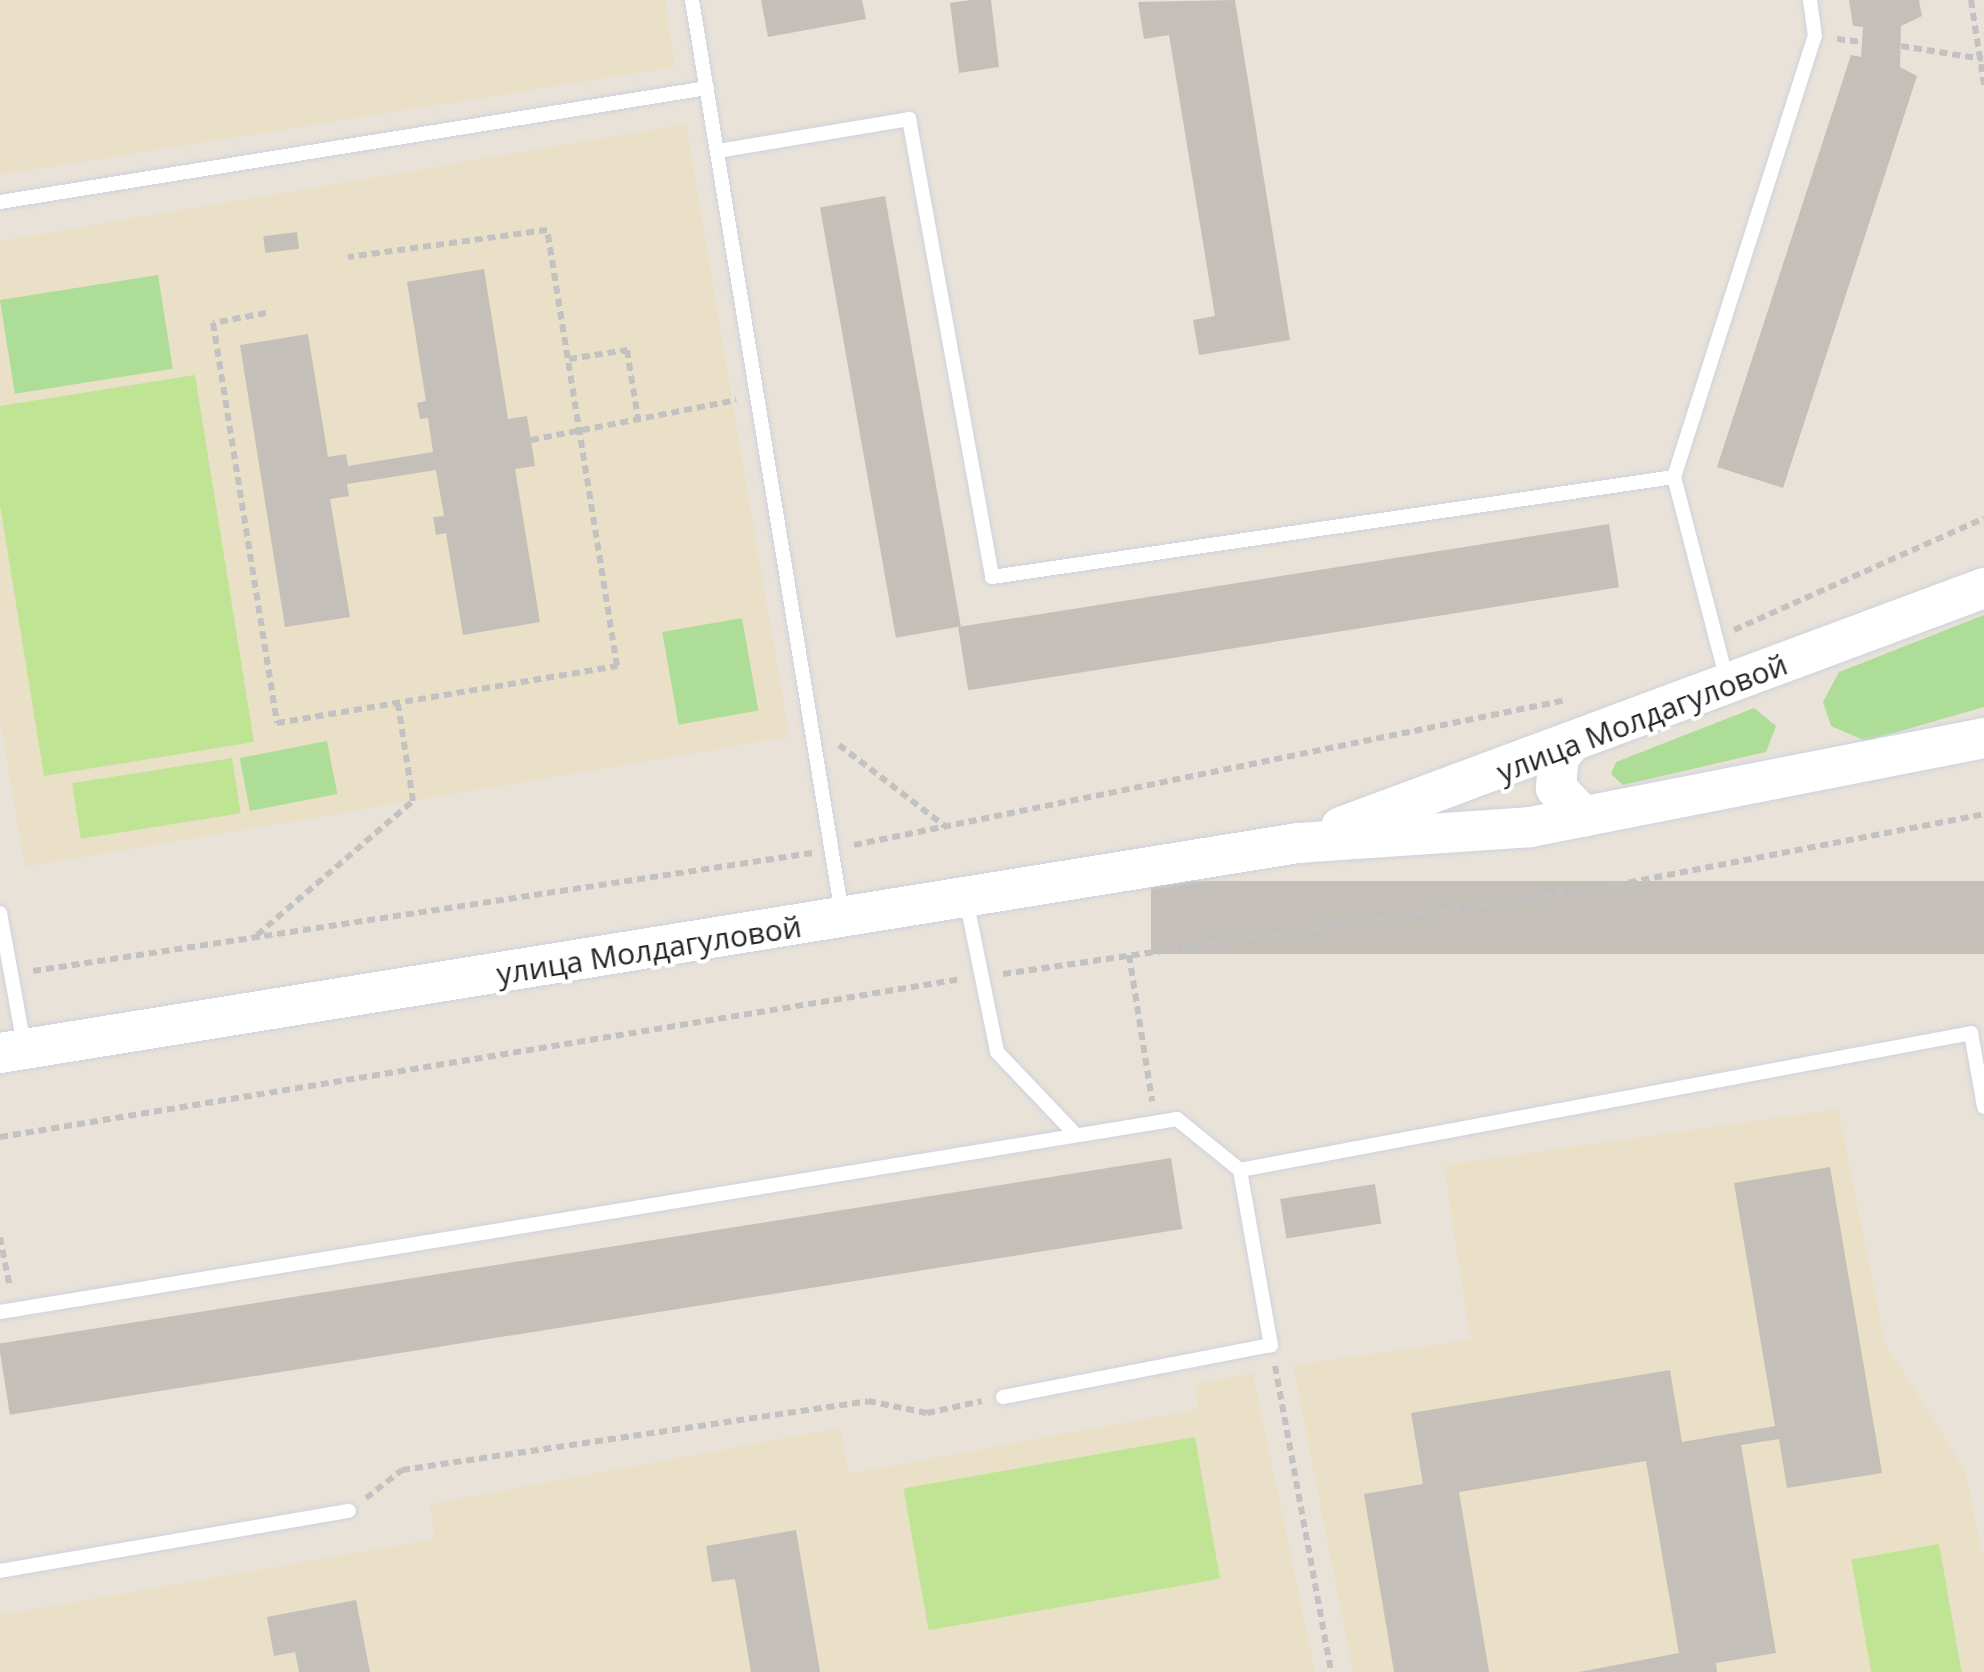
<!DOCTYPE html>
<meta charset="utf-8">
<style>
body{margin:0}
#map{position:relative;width:1984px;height:1672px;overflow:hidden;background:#e9e2d8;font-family:"Open Sans",sans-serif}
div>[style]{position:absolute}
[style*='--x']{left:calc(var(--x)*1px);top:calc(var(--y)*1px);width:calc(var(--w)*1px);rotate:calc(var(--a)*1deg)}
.education>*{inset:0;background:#eae0c8}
.green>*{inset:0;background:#addd97;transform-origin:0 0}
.pitch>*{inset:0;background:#bfe493;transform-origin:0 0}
.building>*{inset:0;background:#c4bfb8;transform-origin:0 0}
.path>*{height:6px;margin-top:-3px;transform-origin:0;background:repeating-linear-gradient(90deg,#c2c2c2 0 8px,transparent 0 13px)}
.roads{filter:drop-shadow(0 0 2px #ced1df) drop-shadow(0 0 2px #ced1df)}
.lane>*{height:14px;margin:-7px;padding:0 7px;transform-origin:7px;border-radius:7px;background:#fff}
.secondary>*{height:40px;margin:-20px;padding:0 20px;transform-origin:20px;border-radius:20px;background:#fff}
span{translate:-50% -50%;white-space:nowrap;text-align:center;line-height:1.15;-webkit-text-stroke:8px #fff;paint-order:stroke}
.street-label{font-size:30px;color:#262626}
</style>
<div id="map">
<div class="education">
<div style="clip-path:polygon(0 0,665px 0,675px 67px,0 175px)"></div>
<div style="clip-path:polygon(686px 124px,789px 737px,25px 867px,0 721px,0 241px)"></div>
<div style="clip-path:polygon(1838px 1109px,1885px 1343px,1965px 1470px,1984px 1561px,1984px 1672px,1353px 1672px,1293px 1365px,1470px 1340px,1444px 1165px)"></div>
<div style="clip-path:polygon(1253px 1373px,1315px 1672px,0 1672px,0 1615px,435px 1539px,430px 1504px,840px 1428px,848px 1474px,1198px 1409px,1195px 1384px)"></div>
</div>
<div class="green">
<div style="left:158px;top:275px;width:95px;height:160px;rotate:81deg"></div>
<div style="clip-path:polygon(1984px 615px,1984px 707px,1866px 741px,1831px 726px,1823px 702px,1839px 672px)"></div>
<div style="left:742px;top:618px;width:94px;height:81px;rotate:80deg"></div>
<div style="clip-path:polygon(1754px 708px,1776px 726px,1766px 752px,1623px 785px,1611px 774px,1616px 762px)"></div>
<div style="left:327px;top:741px;width:54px;height:89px;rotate:79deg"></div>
</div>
<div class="pitch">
<div style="clip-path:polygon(195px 375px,254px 742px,44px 776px,0 505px,0 406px)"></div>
<div style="left:232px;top:758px;width:56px;height:162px;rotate:81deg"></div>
<div style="left:1195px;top:1437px;width:144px;height:296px;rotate:80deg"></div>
<div style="left:1939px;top:1544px;width:130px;height:89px;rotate:80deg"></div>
</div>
<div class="building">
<div style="clip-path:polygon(761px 0,862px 0,866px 19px,768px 37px)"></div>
<div style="clip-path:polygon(971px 0,991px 0,999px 67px,959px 73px,950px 3px)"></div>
<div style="clip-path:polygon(1235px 0,1290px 340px,1199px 355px,1193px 320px,1215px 316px,1169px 35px,1144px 39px,1138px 2px)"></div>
<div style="clip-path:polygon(1849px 0,1919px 0,1922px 16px,1901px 26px,1900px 67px,1917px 76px,1783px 488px,1717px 467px,1851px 55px,1861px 57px,1863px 27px,1853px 26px)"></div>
<div style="left:885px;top:196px;width:437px;height:66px;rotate:80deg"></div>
<div style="left:297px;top:232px;width:17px;height:34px;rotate:83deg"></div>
<div style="clip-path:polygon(484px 269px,508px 419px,527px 416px,531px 440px,535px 466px,515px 469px,540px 622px,463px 635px,446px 533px,436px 535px,433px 517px,444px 516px,436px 470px,347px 484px,349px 496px,330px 499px,350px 617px,285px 627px,240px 345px,308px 334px,328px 457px,346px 454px,348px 466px,433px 452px,428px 418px,420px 419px,417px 403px,426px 401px,407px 282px)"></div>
<div style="left:1609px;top:524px;width:64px;height:659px;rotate:81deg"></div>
<div style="left:1984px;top:881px;width:73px;height:833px;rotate:90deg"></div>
<div style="left:1171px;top:1158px;width:72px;height:1187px;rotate:81deg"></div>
<div style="clip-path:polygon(1830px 1167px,1882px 1473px,1787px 1488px,1779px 1439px,1741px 1445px,1776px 1653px,1716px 1663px,1717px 1672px,1579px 1672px,1679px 1653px,1646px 1461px,1459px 1492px,1489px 1672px,1394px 1672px,1364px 1494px,1423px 1484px,1411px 1413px,1670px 1370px,1682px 1442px,1775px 1426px,1734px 1183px)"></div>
<div style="left:1375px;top:1184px;width:40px;height:96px;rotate:81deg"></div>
<div style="clip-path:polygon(796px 1530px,820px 1672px,751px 1672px,735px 1579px,712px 1582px,706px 1546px)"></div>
<div style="clip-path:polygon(356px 1600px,370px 1672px,299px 1672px,295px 1652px,274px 1656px,267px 1617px)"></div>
</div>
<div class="path">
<div style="--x:1971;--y:0;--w:86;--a:81.3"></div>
<div style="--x:1837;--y:39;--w:25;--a:7"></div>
<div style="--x:1901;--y:46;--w:83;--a:9"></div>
<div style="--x:266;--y:313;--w:54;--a:169.3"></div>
<div style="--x:213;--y:323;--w:405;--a:80.9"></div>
<div style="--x:277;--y:723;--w:345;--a:-9.5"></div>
<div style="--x:617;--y:666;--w:442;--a:-99.1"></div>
<div style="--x:547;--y:230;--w:201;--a:172.3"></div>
<div style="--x:569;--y:359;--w:59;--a:-8.8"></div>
<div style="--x:627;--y:350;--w:70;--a:80.9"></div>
<div style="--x:531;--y:440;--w:209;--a:-11"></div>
<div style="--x:1734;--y:630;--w:274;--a:-24.1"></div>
<div style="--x:839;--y:745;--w:133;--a:37.4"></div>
<div style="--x:854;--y:845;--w:727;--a:-11.51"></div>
<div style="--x:257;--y:935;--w:206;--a:-40.7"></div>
<div style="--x:413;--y:801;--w:98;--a:-98.8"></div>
<div style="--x:1129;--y:955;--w:148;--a:81"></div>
<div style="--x:33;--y:971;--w:788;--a:-8.61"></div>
<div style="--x:1003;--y:974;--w:619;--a:-8.26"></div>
<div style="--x:1616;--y:885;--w:375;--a:-10.9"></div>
<div style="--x:0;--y:1137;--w:974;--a:-9.34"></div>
<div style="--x:0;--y:1237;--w:52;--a:78.9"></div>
<div style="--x:1275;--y:1366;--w:311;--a:79.6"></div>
<div style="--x:366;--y:1498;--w:46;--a:-37.9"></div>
<div style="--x:402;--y:1470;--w:471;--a:-8.4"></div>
<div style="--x:868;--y:1401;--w:60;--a:11.5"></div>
<div style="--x:927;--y:1413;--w:56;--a:-12.3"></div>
</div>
<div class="roads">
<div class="lane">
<div style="--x:692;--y:0;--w:926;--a:80.68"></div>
<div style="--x:718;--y:151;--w:194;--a:-9.5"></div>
<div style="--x:909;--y:119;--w:465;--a:79.7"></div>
<div style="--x:992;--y:577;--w:689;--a:-8.34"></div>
<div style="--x:1674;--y:477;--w:211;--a:75.4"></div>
<div style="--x:0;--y:202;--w:716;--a:-9.16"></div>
<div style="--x:1674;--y:477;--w:463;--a:-72.3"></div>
<div style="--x:1815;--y:36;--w:36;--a:-98"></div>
<div style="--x:966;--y:899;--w:156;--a:78.5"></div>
<div style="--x:997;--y:1052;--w:113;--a:46.4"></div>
<div style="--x:0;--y:913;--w:134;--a:79.7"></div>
<div style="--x:1240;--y:1170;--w:744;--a:-10.61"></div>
<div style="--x:1971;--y:1033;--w:75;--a:80"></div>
<div style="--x:0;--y:1312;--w:1193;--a:-9.31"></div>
<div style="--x:1177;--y:1119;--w:81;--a:39"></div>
<div style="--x:1240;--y:1170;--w:178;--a:80"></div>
<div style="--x:1271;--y:1345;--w:273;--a:169"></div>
<div style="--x:0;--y:1571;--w:354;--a:-9.8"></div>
</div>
<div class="secondary">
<div style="--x:1569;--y:745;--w:16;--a:130"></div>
<div style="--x:1559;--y:757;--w:31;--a:96"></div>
<div style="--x:1556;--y:788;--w:40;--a:46"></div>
<div style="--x:1341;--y:827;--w:686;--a:-20.39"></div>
<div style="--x:0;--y:1053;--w:1315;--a:-9.19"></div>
<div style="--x:1298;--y:843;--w:233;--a:-3.9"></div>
<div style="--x:1530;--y:827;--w:463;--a:-11.1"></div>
</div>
</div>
<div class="street-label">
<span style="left:1642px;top:718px;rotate:-21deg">улица Молдагуловой</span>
<span style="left:649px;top:950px;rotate:-9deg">улица Молдагуловой</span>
</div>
</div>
